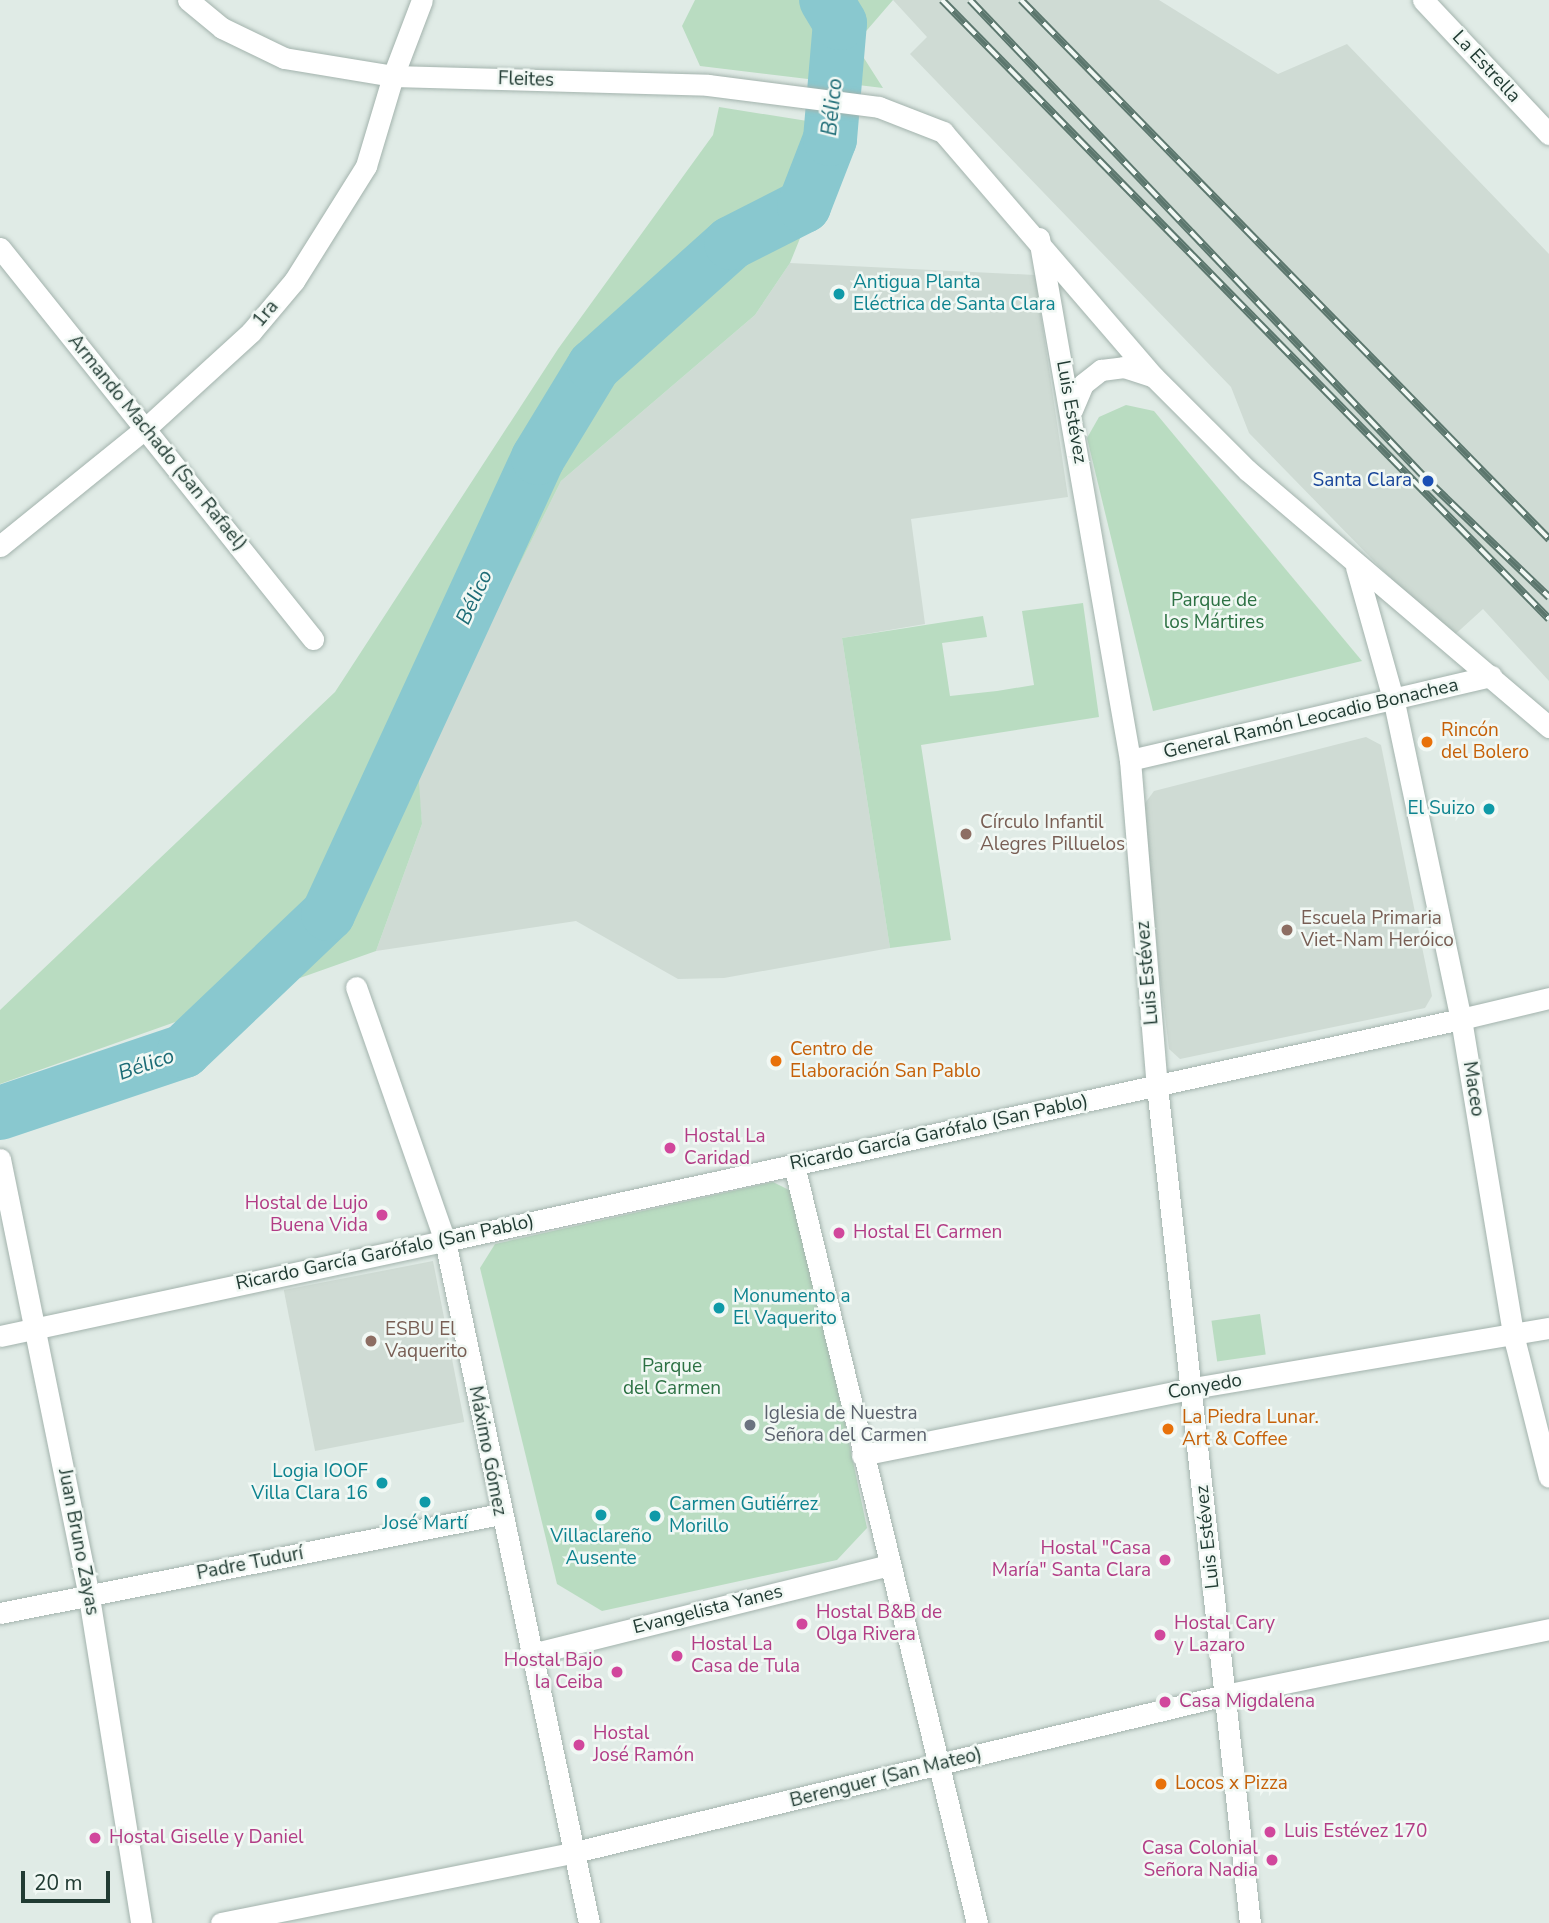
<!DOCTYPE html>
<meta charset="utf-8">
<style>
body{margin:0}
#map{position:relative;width:1549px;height:1923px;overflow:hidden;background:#e0ebe6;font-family:"Nunito Sans",sans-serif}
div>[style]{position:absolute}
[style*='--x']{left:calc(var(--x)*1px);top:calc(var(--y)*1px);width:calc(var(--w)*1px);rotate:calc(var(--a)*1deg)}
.built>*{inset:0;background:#cfdbd4;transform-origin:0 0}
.green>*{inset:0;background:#b9dcc1;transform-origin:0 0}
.river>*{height:54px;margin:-27px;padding:0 27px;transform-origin:27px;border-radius:27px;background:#89c8cf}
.roads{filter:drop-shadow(0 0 2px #a3b3ad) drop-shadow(0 0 2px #a3b3ad)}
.minor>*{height:21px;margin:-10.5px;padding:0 10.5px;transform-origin:10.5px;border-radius:10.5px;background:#fff}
.tertiary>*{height:21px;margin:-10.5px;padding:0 10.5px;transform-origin:10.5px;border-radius:10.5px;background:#fff}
.secondary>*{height:21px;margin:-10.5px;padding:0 10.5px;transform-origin:10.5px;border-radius:10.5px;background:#fff}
.rail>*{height:8px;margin-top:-4px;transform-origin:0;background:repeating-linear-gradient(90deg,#f1f8f4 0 16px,#5c776e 0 32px);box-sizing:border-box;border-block:2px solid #5c776e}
.dots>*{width:19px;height:19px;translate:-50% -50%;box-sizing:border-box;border:4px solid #f1f8f4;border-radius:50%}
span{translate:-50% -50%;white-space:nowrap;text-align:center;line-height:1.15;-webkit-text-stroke:5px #f1f8f4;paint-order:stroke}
.street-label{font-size:19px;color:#213b33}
.culture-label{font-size:19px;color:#0d838f}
.left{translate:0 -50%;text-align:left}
.right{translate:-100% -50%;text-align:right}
.transit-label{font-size:19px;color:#164399}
.park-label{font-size:19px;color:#2c7143}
.food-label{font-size:19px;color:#c56008}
.education-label{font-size:19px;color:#785e54}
.hotel-label{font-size:19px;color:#b23c85}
.worship-label{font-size:19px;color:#5b616d}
.water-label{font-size:21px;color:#1d6c76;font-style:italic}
.scale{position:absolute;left:21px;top:1871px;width:89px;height:32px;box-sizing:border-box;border:4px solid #213b33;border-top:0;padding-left:9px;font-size:21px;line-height:24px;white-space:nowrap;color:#213b33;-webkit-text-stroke:5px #f1f8f4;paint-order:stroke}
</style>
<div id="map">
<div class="built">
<div style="clip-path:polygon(893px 0,1159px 0,1278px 74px,1347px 44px,1549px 254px,1549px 681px,1483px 609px,1450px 639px,1249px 433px,1231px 387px,910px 54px,927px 37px)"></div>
<div style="clip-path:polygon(790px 263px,1035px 275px,1068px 497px,911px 519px,925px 624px,842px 638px,890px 948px,724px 978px,678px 979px,576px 921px,376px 951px,422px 824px,417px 769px,561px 481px,755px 315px)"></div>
<div style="clip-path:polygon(1366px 737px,1381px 745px,1432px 996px,1425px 1008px,1180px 1059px,1169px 1049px,1140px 810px,1154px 791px)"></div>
<div style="left:433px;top:1261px;width:164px;height:152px;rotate:79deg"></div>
</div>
<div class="green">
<div style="clip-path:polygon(695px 0,893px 0,855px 44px,883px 88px,700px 66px,682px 26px)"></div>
<div style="clip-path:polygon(719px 107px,845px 127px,790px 263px,755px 315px,561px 481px,418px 769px,422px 824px,376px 951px,0 1084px,0 1010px,335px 692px,558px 349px,713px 135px)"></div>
<div style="clip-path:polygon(1126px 405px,1154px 411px,1362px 661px,1153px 711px,1087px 438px,1099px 417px)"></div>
<div style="clip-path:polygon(1083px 603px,1099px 717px,921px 745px,951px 940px,890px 948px,842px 638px,983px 616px,987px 637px,942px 643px,950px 696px,997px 691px,1034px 685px,1022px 611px)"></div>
<div style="clip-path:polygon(773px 1182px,797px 1194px,867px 1528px,837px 1560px,602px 1611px,557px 1584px,480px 1268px,495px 1244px)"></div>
<div style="left:1260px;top:1314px;width:41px;height:49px;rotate:82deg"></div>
</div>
<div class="river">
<div style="--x:0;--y:1113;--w:194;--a:-18.6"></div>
<div style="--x:184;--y:1051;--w:199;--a:-43.6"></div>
<div style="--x:328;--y:914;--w:502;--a:-65.27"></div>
<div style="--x:538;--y:458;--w:108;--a:-58.7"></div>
<div style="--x:594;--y:366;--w:184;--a:-41.9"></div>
<div style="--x:731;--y:243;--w:82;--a:-26.9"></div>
<div style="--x:804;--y:206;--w:72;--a:-68.8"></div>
<div style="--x:830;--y:139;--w:116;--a:-85.1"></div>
<div style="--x:840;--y:23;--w:27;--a:-121"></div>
</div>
<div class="roads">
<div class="minor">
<div style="--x:188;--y:0;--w:44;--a:39.5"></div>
<div style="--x:222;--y:28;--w:69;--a:25.8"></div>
<div style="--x:284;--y:58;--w:110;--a:9.4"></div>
<div style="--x:393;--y:76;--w:81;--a:-69.1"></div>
<div style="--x:1423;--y:0;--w:184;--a:46.8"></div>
<div style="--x:0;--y:248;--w:501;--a:51.32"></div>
<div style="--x:0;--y:1159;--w:447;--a:78.5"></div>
<div style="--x:89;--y:1597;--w:330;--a:80.9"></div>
<div style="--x:794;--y:1165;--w:780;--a:76.43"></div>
<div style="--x:0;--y:1336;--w:455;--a:-12.1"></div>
<div style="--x:445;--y:1241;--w:269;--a:-109.3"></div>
<div style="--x:862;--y:1455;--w:338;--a:-11.4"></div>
<div style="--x:1193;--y:1388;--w:361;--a:-9.6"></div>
<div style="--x:0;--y:1613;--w:510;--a:-11.2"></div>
<div style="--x:528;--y:1655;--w:371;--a:-14"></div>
<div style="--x:221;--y:1923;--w:361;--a:-11.3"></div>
<div style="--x:575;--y:1852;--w:669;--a:-13.58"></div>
<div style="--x:1225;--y:1695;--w:331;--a:-11.5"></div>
</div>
<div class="tertiary">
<div style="--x:589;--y:1923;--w:697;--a:-101.92"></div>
<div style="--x:445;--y:1241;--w:1040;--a:-12.33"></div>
</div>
<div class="secondary">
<div style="--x:1039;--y:238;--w:530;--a:80.11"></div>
<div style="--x:1130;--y:760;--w:327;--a:85.3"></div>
<div style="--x:1157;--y:1086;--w:842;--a:83.66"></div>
<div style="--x:1072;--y:410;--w:28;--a:-67"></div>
<div style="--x:1083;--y:384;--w:23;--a:-38"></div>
<div style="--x:1101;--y:370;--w:23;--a:-7"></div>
<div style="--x:1124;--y:367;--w:29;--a:18"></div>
<div style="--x:0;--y:546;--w:189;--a:-39"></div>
<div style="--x:147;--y:427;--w:141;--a:-42.4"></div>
<div style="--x:251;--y:332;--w:67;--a:-49.9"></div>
<div style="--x:294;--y:281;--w:136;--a:-57.9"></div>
<div style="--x:366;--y:166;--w:94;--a:-73.3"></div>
<div style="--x:393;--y:76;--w:315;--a:1.6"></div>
<div style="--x:708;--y:85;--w:172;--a:7.3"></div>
<div style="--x:879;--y:107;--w:69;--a:21.3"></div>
<div style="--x:943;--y:132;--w:323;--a:49.3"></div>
<div style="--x:1154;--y:377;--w:132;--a:45"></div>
<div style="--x:1247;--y:470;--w:397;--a:40.4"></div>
<div style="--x:1356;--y:567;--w:140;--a:74.3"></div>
<div style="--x:1394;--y:702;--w:324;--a:78.1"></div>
<div style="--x:1461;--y:1019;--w:319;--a:80.6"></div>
<div style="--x:1513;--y:1334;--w:147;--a:75.9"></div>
<div style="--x:1130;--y:760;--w:371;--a:-13.1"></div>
<div style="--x:1461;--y:1019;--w:90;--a:-13.4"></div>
</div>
</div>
<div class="rail">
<div style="--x:942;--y:0;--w:867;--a:45.56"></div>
<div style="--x:970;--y:0;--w:664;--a:46.4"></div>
<div style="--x:1428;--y:481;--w:168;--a:43.8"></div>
<div style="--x:1021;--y:0;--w:755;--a:45.59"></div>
</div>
<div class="dots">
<div style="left:839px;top:294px;background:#0f9aa8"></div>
<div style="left:1428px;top:481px;background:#1a4fb4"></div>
<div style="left:1427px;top:742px;background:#e8710a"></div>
<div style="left:1489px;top:809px;background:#0f9aa8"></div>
<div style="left:966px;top:834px;background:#8d6e63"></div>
<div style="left:1287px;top:930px;background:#8d6e63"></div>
<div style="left:776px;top:1061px;background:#e8710a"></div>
<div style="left:670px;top:1148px;background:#d1479c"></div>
<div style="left:382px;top:1215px;background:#d1479c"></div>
<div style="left:839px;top:1233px;background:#d1479c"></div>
<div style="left:719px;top:1308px;background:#0f9aa8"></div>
<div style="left:371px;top:1341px;background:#8d6e63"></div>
<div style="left:750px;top:1425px;background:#6b7280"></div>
<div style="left:1168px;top:1429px;background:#e8710a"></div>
<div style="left:382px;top:1483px;background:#0f9aa8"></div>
<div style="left:425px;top:1502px;background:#0f9aa8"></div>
<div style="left:601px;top:1515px;background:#0f9aa8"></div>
<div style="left:655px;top:1516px;background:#0f9aa8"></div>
<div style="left:1165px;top:1560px;background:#d1479c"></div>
<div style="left:802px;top:1624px;background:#d1479c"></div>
<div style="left:1160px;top:1635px;background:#d1479c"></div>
<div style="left:677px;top:1656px;background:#d1479c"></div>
<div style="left:617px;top:1672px;background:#d1479c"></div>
<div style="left:1165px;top:1702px;background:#d1479c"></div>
<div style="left:579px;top:1745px;background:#d1479c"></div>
<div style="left:1161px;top:1784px;background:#e8710a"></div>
<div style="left:1270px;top:1832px;background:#d1479c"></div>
<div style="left:95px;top:1838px;background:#d1479c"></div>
<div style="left:1272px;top:1860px;background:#d1479c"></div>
</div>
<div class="street-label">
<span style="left:1486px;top:67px;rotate:47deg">La Estrella</span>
<span style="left:526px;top:80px;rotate:2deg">Fleites</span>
<span style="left:266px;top:314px;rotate:-50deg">1ra</span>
<span style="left:1071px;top:412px;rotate:80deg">Luis Estévez</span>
<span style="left:157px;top:443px;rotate:51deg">Armando Machado (San Rafael)</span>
<span style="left:1311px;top:719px;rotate:-13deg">General Ramón Leocadio Bonachea</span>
<span style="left:1148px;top:973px;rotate:-95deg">Luis Estévez</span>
<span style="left:1473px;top:1089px;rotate:81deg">Maceo</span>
<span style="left:939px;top:1133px;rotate:-12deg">Ricardo García Garófalo (San Pablo)</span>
<span style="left:385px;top:1253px;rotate:-12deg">Ricardo García Garófalo (San Pablo)</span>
<span style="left:1205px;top:1387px;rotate:-10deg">Conyedo</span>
<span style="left:487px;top:1451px;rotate:79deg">Máximo Gómez</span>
<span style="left:1208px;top:1537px;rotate:-96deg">Luis Estévez</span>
<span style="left:78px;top:1542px;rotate:79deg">Juan Bruno Zayas</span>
<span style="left:250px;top:1564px;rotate:-11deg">Padre Tudurí</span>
<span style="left:708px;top:1610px;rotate:-14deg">Evangelista Yanes</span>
<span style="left:886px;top:1778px;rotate:-14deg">Berenguer (San Mateo)</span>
</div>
<div class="culture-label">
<span class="left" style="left:853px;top:294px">Antigua Planta<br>Eléctrica de Santa Clara</span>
<span class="right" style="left:1475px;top:809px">El Suizo</span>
<span class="left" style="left:733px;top:1308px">Monumento a<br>El Vaquerito</span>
<span class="right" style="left:368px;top:1483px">Logia IOOF<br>Villa Clara 16</span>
<span class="left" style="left:669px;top:1516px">Carmen Gutiérrez<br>Morillo</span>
<span style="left:425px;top:1524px">José Martí</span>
<span style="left:601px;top:1548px">Villaclareño<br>Ausente</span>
</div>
<div class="transit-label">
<span class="right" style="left:1412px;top:481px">Santa Clara</span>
</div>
<div class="park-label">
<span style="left:1214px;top:612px">Parque de<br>los Mártires</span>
<span style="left:672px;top:1378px">Parque<br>del Carmen</span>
</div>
<div class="food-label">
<span class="left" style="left:1441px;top:742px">Rincón<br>del Bolero</span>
<span class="left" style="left:790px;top:1061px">Centro de<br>Elaboración San Pablo</span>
<span class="left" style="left:1182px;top:1429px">La Piedra Lunar.<br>Art &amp; Coffee</span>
<span class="left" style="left:1175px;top:1784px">Locos x Pizza</span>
</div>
<div class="education-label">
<span class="left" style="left:980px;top:834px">Círculo Infantil<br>Alegres Pilluelos</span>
<span class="left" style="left:1301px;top:930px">Escuela Primaria<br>Viet-Nam Heróico</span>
<span class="left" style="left:385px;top:1341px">ESBU El<br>Vaquerito</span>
</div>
<div class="hotel-label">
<span class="left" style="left:684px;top:1148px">Hostal La<br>Caridad</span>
<span class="right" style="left:368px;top:1215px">Hostal de Lujo<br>Buena Vida</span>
<span class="left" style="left:853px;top:1233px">Hostal El Carmen</span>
<span class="right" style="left:1151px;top:1560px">Hostal "Casa<br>María" Santa Clara</span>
<span class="left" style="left:816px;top:1624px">Hostal B&amp;B de<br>Olga Rivera</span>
<span class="left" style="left:1174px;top:1635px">Hostal Cary<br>y Lazaro</span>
<span class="left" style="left:691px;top:1656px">Hostal La<br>Casa de Tula</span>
<span class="right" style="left:603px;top:1672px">Hostal Bajo<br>la Ceiba</span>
<span class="left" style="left:1179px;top:1702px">Casa Migdalena</span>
<span class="left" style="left:593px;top:1745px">Hostal<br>José Ramón</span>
<span class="left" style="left:1284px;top:1832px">Luis Estévez 170</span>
<span class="left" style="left:109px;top:1838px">Hostal Giselle y Daniel</span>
<span class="right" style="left:1258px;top:1860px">Casa Colonial<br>Señora Nadia</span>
</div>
<div class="worship-label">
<span class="left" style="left:764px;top:1425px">Iglesia de Nuestra<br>Señora del Carmen</span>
</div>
<div class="water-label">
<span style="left:832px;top:107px;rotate:-84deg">Bélico</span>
<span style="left:474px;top:597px;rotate:-65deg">Bélico</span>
<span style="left:146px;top:1064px;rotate:-19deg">Bélico</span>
</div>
<div class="scale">20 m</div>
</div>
